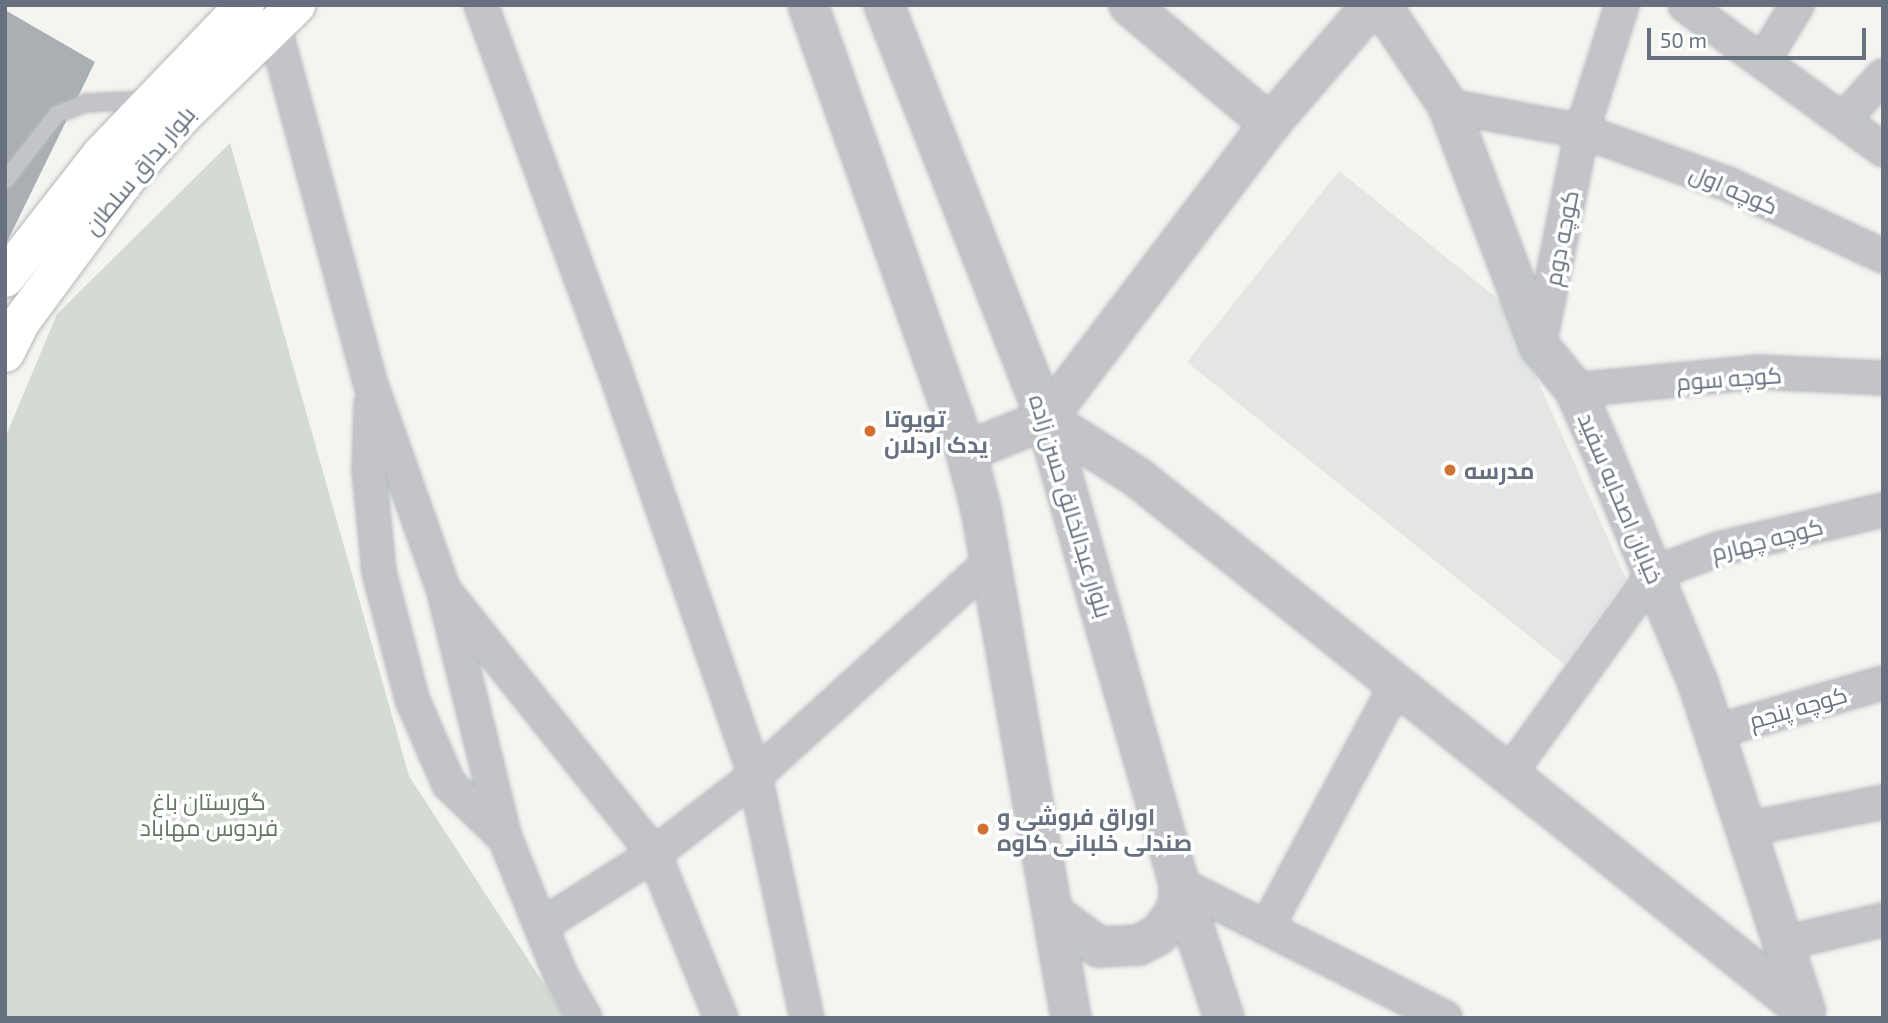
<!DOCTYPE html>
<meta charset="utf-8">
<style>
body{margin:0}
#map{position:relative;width:1888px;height:1023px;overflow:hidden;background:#f4f4f1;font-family:"Exo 2",Cairo,sans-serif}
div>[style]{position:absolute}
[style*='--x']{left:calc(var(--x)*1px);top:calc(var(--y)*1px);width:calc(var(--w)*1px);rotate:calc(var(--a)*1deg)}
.built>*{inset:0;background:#e4e6e4}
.green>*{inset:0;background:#d4dbd2}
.building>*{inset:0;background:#aaafb4}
.roads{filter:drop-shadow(0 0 2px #b4b7bc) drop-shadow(0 0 2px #b4b7bc)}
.service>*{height:16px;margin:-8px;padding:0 8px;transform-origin:8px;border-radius:8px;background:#c2c4c8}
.minor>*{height:32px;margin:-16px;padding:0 16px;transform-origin:16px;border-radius:16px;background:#c2c4c8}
.tertiary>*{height:38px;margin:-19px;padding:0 19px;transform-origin:19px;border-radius:19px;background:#c2c4c8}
.secondary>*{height:38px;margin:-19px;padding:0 19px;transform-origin:19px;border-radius:19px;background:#fff}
.dots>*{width:19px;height:19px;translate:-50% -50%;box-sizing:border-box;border:4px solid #fff;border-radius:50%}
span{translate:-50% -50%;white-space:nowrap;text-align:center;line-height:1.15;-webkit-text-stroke:7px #fff;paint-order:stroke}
.street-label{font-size:23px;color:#66707f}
.poi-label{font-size:23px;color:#66707f;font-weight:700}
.left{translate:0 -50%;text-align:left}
.park-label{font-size:23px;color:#657764}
.frame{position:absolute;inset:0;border:7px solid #66707f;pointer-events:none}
.scale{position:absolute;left:1647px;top:28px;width:219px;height:32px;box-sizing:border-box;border:4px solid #66707f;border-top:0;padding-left:9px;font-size:21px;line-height:24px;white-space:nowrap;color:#66707f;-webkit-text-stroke:5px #fff;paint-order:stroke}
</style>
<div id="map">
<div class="built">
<div style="clip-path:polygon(1339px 171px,1503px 303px,1626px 579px,1564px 664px,1187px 362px)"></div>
</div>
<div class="green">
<div style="clip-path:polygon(230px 143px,409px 776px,566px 1018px,5px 1018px,5px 438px,57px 314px)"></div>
</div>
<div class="building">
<div style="clip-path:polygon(5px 10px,95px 62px,5px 246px)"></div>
</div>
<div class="roads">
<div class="service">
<div style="--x:5;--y:181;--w:85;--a:-52.2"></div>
<div style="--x:57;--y:114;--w:31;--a:-21"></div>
<div style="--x:86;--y:103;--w:60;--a:-2.9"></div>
</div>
<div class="minor">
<div style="--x:481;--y:5;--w:387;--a:69.9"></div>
<div style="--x:614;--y:368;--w:432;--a:70.9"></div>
<div style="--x:755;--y:776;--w:248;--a:77.9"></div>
<div style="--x:1685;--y:5;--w:245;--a:36.2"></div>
<div style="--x:274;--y:26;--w:372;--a:74.9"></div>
<div style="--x:371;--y:385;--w:215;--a:70.5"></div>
<div style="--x:443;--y:588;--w:258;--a:76.1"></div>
<div style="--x:505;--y:838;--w:149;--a:67.9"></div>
<div style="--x:561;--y:976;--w:48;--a:60.3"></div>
<div style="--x:1763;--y:61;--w:66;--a:-58.7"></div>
<div style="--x:1448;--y:106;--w:136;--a:10.6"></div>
<div style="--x:1582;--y:131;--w:155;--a:20"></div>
<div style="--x:1728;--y:184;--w:171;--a:24.9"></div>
<div style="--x:1844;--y:119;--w:58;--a:-47.8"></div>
<div style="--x:1539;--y:346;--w:219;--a:-78.7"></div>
<div style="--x:1582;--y:131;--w:132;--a:-72.4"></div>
<div style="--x:1575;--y:390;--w:185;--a:-5.6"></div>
<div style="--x:1759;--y:372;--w:124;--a:2.8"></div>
<div style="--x:371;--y:404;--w:66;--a:91.7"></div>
<div style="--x:369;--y:470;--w:102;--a:84.4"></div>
<div style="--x:379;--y:572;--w:131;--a:75.4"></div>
<div style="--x:412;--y:699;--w:93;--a:66.5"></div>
<div style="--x:449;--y:784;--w:78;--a:44"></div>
<div style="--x:450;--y:598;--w:327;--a:51.4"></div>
<div style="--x:654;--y:854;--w:177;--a:67.8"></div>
<div style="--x:1714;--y:732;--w:176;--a:-16.2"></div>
<div style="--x:1509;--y:774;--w:246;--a:-54.2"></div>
<div style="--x:1653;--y:574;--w:70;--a:-21"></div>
<div style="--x:1718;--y:549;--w:170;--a:-13.3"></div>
<div style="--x:1746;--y:829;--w:140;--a:-11.1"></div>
<div style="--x:1179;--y:884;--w:298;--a:26.7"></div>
<div style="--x:541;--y:926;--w:134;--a:-32.5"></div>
<div style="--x:654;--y:854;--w:128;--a:-37.7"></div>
<div style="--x:755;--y:776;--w:318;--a:-42.3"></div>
<div style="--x:1267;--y:927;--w:274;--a:-61.9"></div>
<div style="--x:1784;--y:943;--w:102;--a:-13.1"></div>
</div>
<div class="tertiary">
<div style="--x:808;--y:5;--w:474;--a:70.5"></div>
<div style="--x:966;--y:452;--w:59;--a:75.3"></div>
<div style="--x:981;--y:509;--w:517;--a:79.97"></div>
<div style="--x:884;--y:5;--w:445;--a:68.6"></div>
<div style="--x:1046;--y:419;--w:484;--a:74"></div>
<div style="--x:1179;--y:884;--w:141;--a:71.4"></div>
<div style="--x:1129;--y:5;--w:185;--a:40.2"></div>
<div style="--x:1381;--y:5;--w:121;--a:56.4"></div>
<div style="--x:1448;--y:106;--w:257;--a:69.2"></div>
<div style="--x:1539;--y:346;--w:57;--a:50.7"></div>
<div style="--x:1575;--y:390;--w:64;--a:66.2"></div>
<div style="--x:1601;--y:449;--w:253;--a:67.5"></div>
<div style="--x:1698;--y:683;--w:345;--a:71.9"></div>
<div style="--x:1046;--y:419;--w:370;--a:-52.8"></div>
<div style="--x:1270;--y:124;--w:157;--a:-49.4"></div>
<div style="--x:966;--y:452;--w:87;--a:-22.4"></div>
<div style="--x:1046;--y:419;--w:108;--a:32.5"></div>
<div style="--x:1137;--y:477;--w:855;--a:38.64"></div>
<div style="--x:1054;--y:914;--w:56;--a:36.3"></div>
<div style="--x:1099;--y:947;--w:40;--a:-2.9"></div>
<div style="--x:1139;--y:945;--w:21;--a:-28"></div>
<div style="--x:1158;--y:935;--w:23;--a:-52"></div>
<div style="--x:1172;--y:917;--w:16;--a:-63"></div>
<div style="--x:1179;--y:903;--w:19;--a:-90"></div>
</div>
<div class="secondary">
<div style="--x:5;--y:278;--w:156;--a:-52"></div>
<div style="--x:101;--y:155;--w:208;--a:-46.2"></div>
<div style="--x:5;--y:353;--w:34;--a:-63"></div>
<div style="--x:20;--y:323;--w:180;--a:-53.6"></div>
<div style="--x:127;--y:178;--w:81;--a:-48.5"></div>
<div style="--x:181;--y:117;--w:161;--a:-44.2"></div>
</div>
</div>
<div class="dots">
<div style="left:870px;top:431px;background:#d27032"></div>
<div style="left:1450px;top:470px;background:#d27032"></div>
<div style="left:983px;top:829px;background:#d27032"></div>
</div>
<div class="street-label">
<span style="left:139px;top:170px;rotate:-50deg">بلوار بداق سلطان</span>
<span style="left:1734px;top:189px;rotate:23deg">کوچه اول</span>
<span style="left:1561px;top:238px;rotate:-79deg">کوچه دوم</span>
<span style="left:1729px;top:378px;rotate:-4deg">کوچه سوم</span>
<span style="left:1621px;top:498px;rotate:67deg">خیابان اصحابه سفید</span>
<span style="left:1071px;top:506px;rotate:73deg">بلوار عبدالخالق حسن زاده</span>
<span style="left:1767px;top:539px;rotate:-14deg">کوچه چهارم</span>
<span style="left:1798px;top:707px;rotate:-16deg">کوچه پنجم</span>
</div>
<div class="poi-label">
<span class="left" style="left:884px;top:431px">تویوتا<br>یدک اردلان</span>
<span class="left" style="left:1464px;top:470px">مدرسه</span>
<span class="left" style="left:997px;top:829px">اوراق فروشی و<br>صندلی خلبانی کاوه</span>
</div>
<div class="park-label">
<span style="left:209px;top:814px">گورستان باغ<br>فردوس مهاباد</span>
</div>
<div class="frame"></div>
<div class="scale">50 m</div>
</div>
